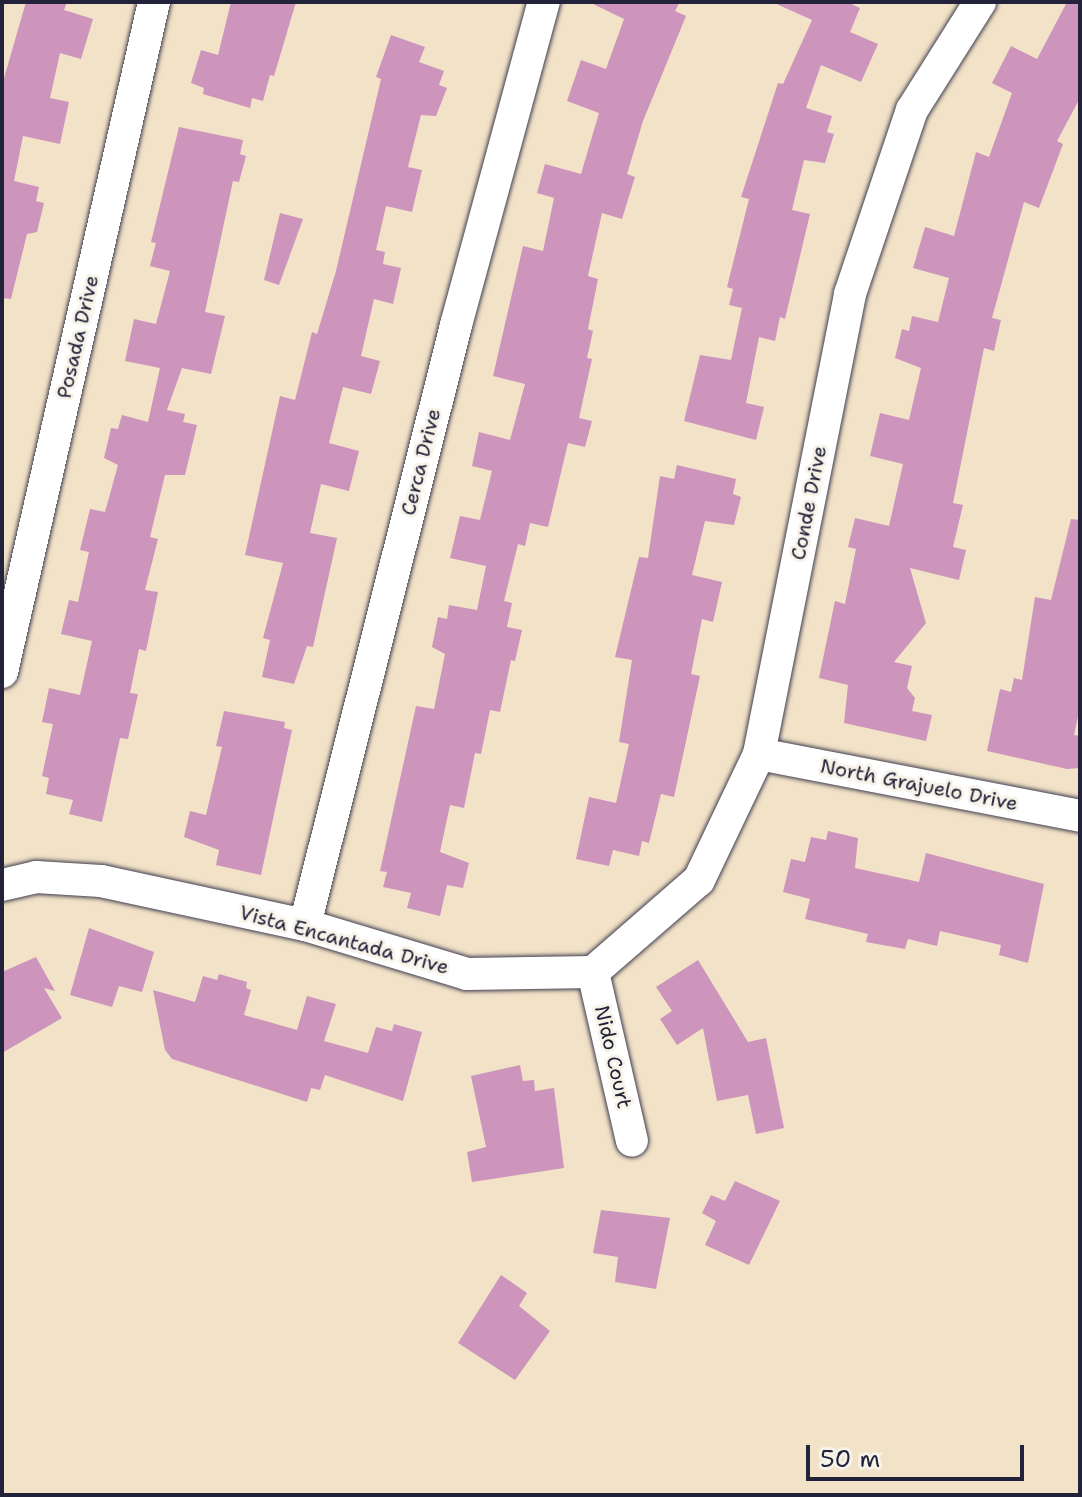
<!DOCTYPE html>
<style>
body{margin:0}
#map{position:relative;width:1082px;height:1497px;overflow:hidden;background:#f2e2c7;font-family:"Shantell Sans",sans-serif}
div>[style]{position:absolute}
[style*='--x']{left:calc(var(--x)*1px);top:calc(var(--y)*1px);width:calc(var(--w)*1px);rotate:calc(var(--a)*1deg)}
.building>*{inset:0;background:#cd95bc}
.roads{filter:drop-shadow(0 0 2px #413f50) drop-shadow(0 0 2px #413f50)}
.minor>*{height:32px;margin:-16px;padding:0 16px;transform-origin:16px;border-radius:16px;background:#fff}
span{translate:-50% -50%;white-space:nowrap;text-align:center;line-height:1.15;-webkit-text-stroke:6px #f7f3e8;paint-order:stroke}
.street-label{font-size:20px;color:#22223b}
.frame{position:absolute;inset:0;border:4px solid #22223b;pointer-events:none}
.scale{position:absolute;left:806px;top:1445px;width:218px;height:36px;box-sizing:border-box;border:4px solid #22223b;border-top:0;padding-left:10px;font-size:24px;line-height:28px;white-space:nowrap;color:#22223b;-webkit-text-stroke:6px #f7f3e8;paint-order:stroke}
</style>
<div id="map">
<div class="building">
<div style="clip-path:polygon(26px 2px,67px 2px,64px 10px,93px 19px,81px 59px,60px 53px,50px 98px,69px 102px,60px 144px,23px 136px,14px 181px,39px 187px,36px 201px,44px 203px,37px 232px,27px 234px,11px 299px,2px 298px,2px 85px)"></div>
<div style="clip-path:polygon(231px 2px,296px 2px,274px 76px,270px 75px,263px 101px,252px 98px,250px 108px,203px 94px,204px 88px,191px 83px,201px 50px,218px 55px)"></div>
<div style="clip-path:polygon(589px 2px,680px 2px,675px 11px,686px 16px,643px 121px,627px 174px,635px 177px,622px 219px,602px 213px,588px 276px,598px 279px,588px 329px,593px 331px,587px 358px,592px 359px,579px 418px,592px 421px,585px 447px,568px 443px,548px 527px,530px 523px,525px 546px,518px 544px,504px 601px,512px 603px,507px 627px,522px 630px,515px 661px,511px 660px,500px 712px,490px 710px,481px 754px,475px 753px,464px 808px,450px 805px,440px 852px,469px 863px,463px 888px,447px 885px,440px 916px,407px 908px,411px 893px,383px 887px,387px 872px,380px 871px,416px 706px,434px 709px,445px 654px,432px 647px,438px 617px,447px 619px,449px 605px,477px 610px,486px 566px,450px 558px,460px 516px,480px 520px,492px 471px,472px 466px,479px 432px,510px 440px,525px 384px,493px 376px,523px 246px,543px 251px,554px 198px,537px 193px,545px 164px,581px 174px,599px 113px,567px 101px,581px 60px,606px 69px,624px 19px)"></div>
<div style="clip-path:polygon(772px 2px,847px 2px,860px 8px,850px 32px,878px 44px,861px 82px,821px 65px,806px 108px,832px 116px,827px 132px,834px 134px,825px 163px,804px 160px,792px 210px,810px 214px,785px 319px,780px 317px,775px 341px,759px 337px,746px 403px,764px 407px,756px 440px,684px 421px,700px 355px,731px 360px,742px 308px,729px 305px,733px 289px,727px 287px,749px 199px,741px 197px,778px 83px,783px 84px,812px 20px)"></div>
<div style="clip-path:polygon(1067px 2px,1080px 2px,1080px 98px,1057px 141px,1063px 144px,1039px 208px,1024px 202px,992px 318px,1001px 320px,994px 351px,984px 348px,953px 503px,963px 505px,953px 547px,966px 550px,959px 580px,910px 568px,926px 623px,894px 662px,912px 666px,907px 688px,915px 698px,912px 711px,932px 715px,926px 741px,844px 723px,848px 685px,819px 678px,835px 601px,845px 604px,856px 549px,848px 547px,855px 518px,889px 526px,903px 464px,870px 456px,880px 413px,909px 420px,921px 368px,895px 358px,902px 329px,909px 331px,912px 316px,938px 322px,949px 278px,913px 268px,925px 227px,954px 236px,976px 152px,989px 157px,1012px 93px,992px 83px,1011px 46px,1037px 59px)"></div>
<div style="clip-path:polygon(391px 35px,425px 47px,419px 62px,444px 71px,439px 85px,447px 88px,436px 116px,421px 115px,408px 167px,422px 170px,412px 212px,386px 206px,376px 250px,385px 252px,383px 264px,401px 268px,393px 304px,374px 299px,361px 356px,380px 361px,371px 394px,343px 387px,329px 443px,359px 451px,349px 491px,321px 484px,310px 533px,337px 538px,313px 647px,307px 646px,294px 684px,262px 677px,270px 640px,263px 638px,283px 563px,245px 555px,280px 396px,295px 400px,312px 332px,317px 334px,336px 271px,381px 79px,376px 77px)"></div>
<div style="clip-path:polygon(179px 127px,243px 140px,240px 154px,246px 156px,239px 182px,233px 181px,205px 312px,225px 316px,211px 374px,182px 368px,167px 410px,185px 414px,183px 422px,197px 425px,185px 475px,165px 475px,150px 537px,158px 539px,145px 590px,158px 592px,146px 651px,139px 649px,130px 693px,138px 694px,128px 739px,120px 738px,102px 822px,69px 814px,73px 800px,46px 794px,49px 778px,42px 776px,53px 724px,42px 722px,49px 688px,80px 695px,92px 641px,61px 634px,69px 600px,78px 602px,89px 552px,80px 550px,90px 509px,105px 512px,118px 465px,104px 458px,111px 428px,118px 429px,122px 415px,148px 422px,160px 368px,125px 361px,134px 319px,156px 324px,170px 271px,150px 266px,156px 243px,151px 242px)"></div>
<div style="clip-path:polygon(280px 213px,303px 219px,279px 285px,264px 280px)"></div>
<div style="clip-path:polygon(677px 465px,736px 479px,733px 494px,741px 497px,734px 525px,705px 521px,692px 575px,722px 582px,713px 622px,702px 619px,691px 674px,700px 676px,674px 797px,661px 794px,649px 843px,642px 841px,639px 856px,613px 850px,609px 866px,576px 859px,589px 797px,616px 803px,629px 744px,619px 742px,632px 660px,615px 657px,639px 557px,648px 558px,660px 476px,674px 479px)"></div>
<div style="clip-path:polygon(1071px 519px,1080px 520px,1080px 707px,1074px 735px,1080px 736px,1080px 768px,1067px 769px,987px 751px,1000px 689px,1011px 692px,1014px 678px,1022px 680px,1035px 597px,1051px 600px)"></div>
<div style="clip-path:polygon(224px 711px,285px 722px,284px 728px,292px 730px,261px 875px,216px 865px,219px 850px,184px 837px,190px 811px,206px 815px,222px 747px,216px 746px)"></div>
<div style="clip-path:polygon(828px 831px,858px 838px,855px 868px,919px 882px,926px 853px,1044px 884px,1028px 963px,999px 955px,1001px 945px,940px 931px,937px 946px,908px 939px,905px 949px,866px 942px,868px 934px,805px 919px,810px 899px,783px 892px,791px 859px,805px 862px,811px 837px,826px 840px)"></div>
<div style="clip-path:polygon(89px 928px,154px 952px,142px 992px,119px 986px,112px 1007px,70px 995px)"></div>
<div style="clip-path:polygon(36px 957px,55px 991px,44px 988px,62px 1018px,2px 1053px,2px 972px)"></div>
<div style="clip-path:polygon(698px 960px,748px 1042px,766px 1038px,784px 1128px,756px 1134px,748px 1095px,717px 1101px,703px 1028px,677px 1045px,660px 1019px,672px 1011px,656px 987px)"></div>
<div style="clip-path:polygon(219px 974px,247px 982px,246px 988px,251px 990px,244px 1015px,297px 1030px,307px 996px,336px 1004px,324px 1041px,368px 1053px,376px 1027px,392px 1031px,394px 1024px,422px 1032px,403px 1101px,325px 1075px,320px 1090px,311px 1088px,307px 1102px,172px 1059px,165px 1050px,153px 990px,195px 1002px,203px 976px,217px 980px)"></div>
<div style="clip-path:polygon(520px 1065px,523px 1081px,534px 1080px,535px 1091px,554px 1088px,564px 1168px,472px 1182px,467px 1152px,486px 1147px,471px 1076px)"></div>
<div style="clip-path:polygon(735px 1181px,780px 1201px,749px 1265px,705px 1245px,716px 1221px,702px 1213px,711px 1195px,725px 1201px)"></div>
<div style="clip-path:polygon(601px 1210px,670px 1218px,656px 1289px,615px 1282px,618px 1257px,593px 1253px)"></div>
<div style="clip-path:polygon(501px 1275px,527px 1293px,519px 1306px,550px 1331px,515px 1380px,458px 1343px)"></div>
</div>
<div class="roads">
<div class="minor">
<div style="--x:2;--y:672;--w:687;--a:-77.22"></div>
<div style="--x:759;--y:754;--w:327;--a:10.9"></div>
<div style="--x:2;--y:885;--w:35;--a:-13"></div>
<div style="--x:36;--y:877;--w:65;--a:3.5"></div>
<div style="--x:101;--y:881;--w:209;--a:12.2"></div>
<div style="--x:305;--y:925;--w:169;--a:16.8"></div>
<div style="--x:467;--y:974;--w:126;--a:-0.9"></div>
<div style="--x:305;--y:925;--w:619;--a:-75.87"></div>
<div style="--x:456;--y:325;--w:335;--a:-74.8"></div>
<div style="--x:593;--y:972;--w:140;--a:-41"></div>
<div style="--x:699;--y:880;--w:140;--a:-64.5"></div>
<div style="--x:759;--y:754;--w:469;--a:-78.8"></div>
<div style="--x:850;--y:294;--w:194;--a:-71.4"></div>
<div style="--x:912;--y:110;--w:128;--a:-57.8"></div>
<div style="--x:593;--y:972;--w:173;--a:77"></div>
</div>
</div>
<div class="street-label">
<span style="left:78px;top:337px;rotate:-77deg">Posada Drive</span>
<span style="left:421px;top:462px;rotate:-76deg">Cerca Drive</span>
<span style="left:809px;top:503px;rotate:-79deg">Conde Drive</span>
<span style="left:919px;top:785px;rotate:11deg">North Grajuelo Drive</span>
<span style="left:344px;top:940px;rotate:15deg">Vista Encantada Drive</span>
<span style="left:613px;top:1057px;rotate:77deg">Nido Court</span>
</div>
<div class="frame"></div>
<div class="scale">50 m</div>
</div>
